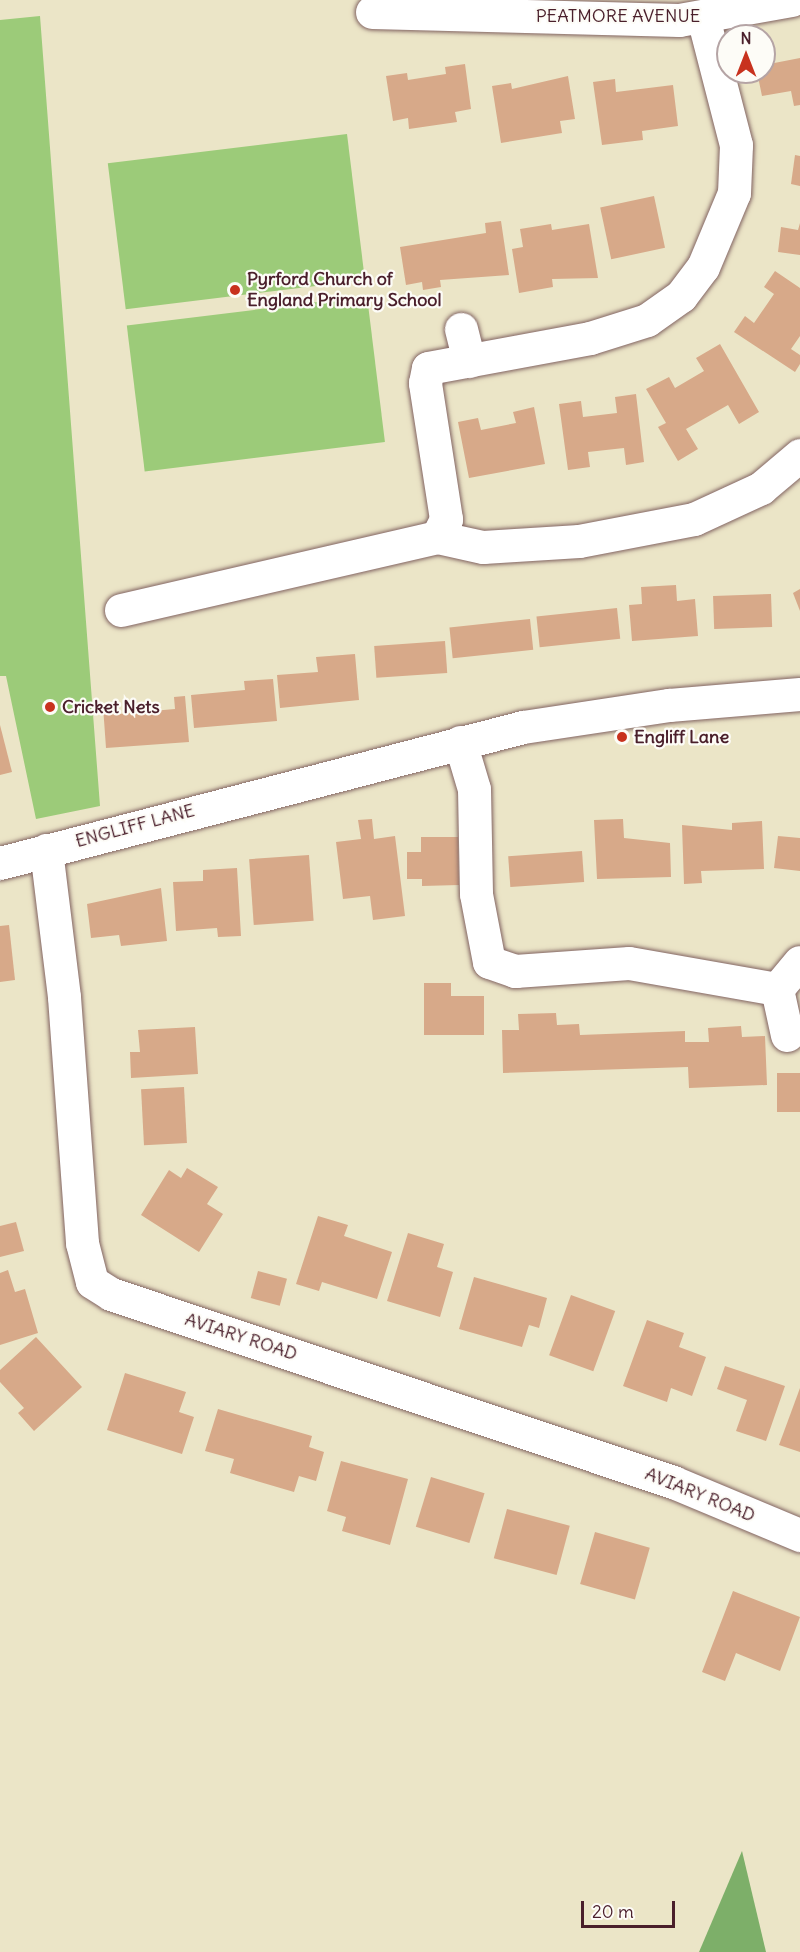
<!DOCTYPE html>
<style>
body{margin:0}
#map{position:relative;width:800px;height:1952px;overflow:hidden;background:#ebe5c7;font-family:Delius,sans-serif}
div>[style]{position:absolute}
[style*='--x']{left:calc(var(--x)*1px);top:calc(var(--y)*1px);width:calc(var(--w)*1px);rotate:calc(var(--a)*1deg)}
.green>*{inset:0;background:#9ccb79;transform-origin:0 0}
.forest>*{inset:0;background:#7daf69}
.building>*{inset:0;background:#d7a989;transform-origin:0 0}
.roads{filter:drop-shadow(0 0 2px #826462) drop-shadow(0 0 2px #826462)}
.minor>*{height:33px;margin:-16.5px;padding:0 16.5px;transform-origin:16.5px;border-radius:16.5px;background:#fff}
.dots>*{width:16px;height:16px;translate:-50% -50%;box-sizing:border-box;border:3px solid #fdfcf7;border-radius:50%}
span{translate:-50% -50%;white-space:nowrap;text-align:center;line-height:1.15;-webkit-text-stroke:4.5px #fdfcf7;paint-order:stroke}
.street-label{font-size:18px;color:#4a1f2b}
.poi-label{font-size:18px;color:#4a1f2b;font-weight:700}
.left{translate:0 -50%;text-align:left}
.north{position:absolute;left:716px;top:24px;width:60px;height:60px;box-sizing:border-box;background:#fdfcf7;border:2px solid #b5a4a5;border-radius:50%;rotate:0deg;font-size:16px;font-weight:700;line-height:24px;text-align:center;color:#4a1f2b}
.north::after{content:'';display:block;margin:auto;width:21px;height:27px;background:#c8321e;clip-path:polygon(50% 0,100% 100%,50% 72%,0 100%)}
.scale{position:absolute;left:581px;top:1901px;width:94px;height:27px;box-sizing:border-box;border:3px solid #4a1f2b;border-top:0;padding-left:8px;font-size:18px;line-height:21px;white-space:nowrap;color:#4a1f2b;-webkit-text-stroke:4px #fdfcf7;paint-order:stroke}
</style>
<div id="map">
<div class="green">
<div style="clip-path:polygon(40px 16px,100px 806px,36px 819px,6px 676px,0 676px,0 20px)"></div>
<div style="left:347px;top:134px;width:147px;height:241px;rotate:83deg"></div>
<div style="left:367px;top:296px;width:147px;height:242px;rotate:83deg"></div>
</div>
<div class="forest">
<div style="clip-path:polygon(742px 1851px,766px 1952px,699px 1952px)"></div>
</div>
<div class="building">
<div style="clip-path:polygon(800px 58px,800px 105px,794px 106px,791px 91px,762px 96px,757px 72px,764px 72px,764px 65px)"></div>
<div style="clip-path:polygon(465px 64px,471px 109px,455px 112px,457px 122px,409px 129px,408px 118px,393px 121px,386px 76px,407px 73px,408px 80px,446px 74px,445px 67px)"></div>
<div style="clip-path:polygon(568px 76px,575px 119px,560px 121px,562px 133px,501px 143px,492px 86px,511px 83px,512px 89px)"></div>
<div style="clip-path:polygon(615px 79px,616px 92px,673px 85px,678px 126px,642px 131px,643px 140px,602px 145px,593px 82px)"></div>
<div style="clip-path:polygon(795px 155px,800px 156px,800px 186px,791px 184px)"></div>
<div style="left:654px;top:196px;width:53px;height:55px;rotate:78deg"></div>
<div style="clip-path:polygon(501px 221px,509px 275px,440px 280px,441px 287px,423px 290px,422px 282px,406px 285px,400px 247px,486px 233px,485px 223px)"></div>
<div style="clip-path:polygon(800px 223px,800px 255px,778px 252px,781px 227px,798px 230px)"></div>
<div style="clip-path:polygon(551px 224px,552px 230px,589px 224px,598px 278px,552px 279px,553px 287px,519px 293px,512px 249px,523px 247px,520px 229px)"></div>
<div style="clip-path:polygon(775px 271px,800px 288px,800px 336px,791px 349px,800px 355px,800px 364px,795px 372px,734px 332px,745px 316px,754px 323px,774px 294px,764px 287px)"></div>
<div style="clip-path:polygon(720px 344px,759px 412px,739px 424px,728px 405px,686px 429px,698px 449px,678px 461px,658px 427px,666px 423px,646px 389px,669px 377px,675px 388px,704px 371px,696px 358px)"></div>
<div style="clip-path:polygon(636px 394px,644px 462px,626px 465px,624px 448px,588px 452px,590px 467px,568px 470px,559px 404px,581px 401px,583px 417px,617px 413px,615px 397px)"></div>
<div style="clip-path:polygon(534px 407px,545px 464px,469px 478px,458px 422px,478px 418px,481px 430px,516px 423px,513px 412px)"></div>
<div style="clip-path:polygon(676px 585px,677px 601px,695px 599px,698px 636px,632px 641px,629px 605px,642px 604px,641px 587px)"></div>
<div style="clip-path:polygon(800px 589px,800px 611px,793px 593px)"></div>
<div style="left:771px;top:594px;width:33px;height:58px;rotate:88deg"></div>
<div style="left:617px;top:608px;width:31px;height:81px;rotate:84deg"></div>
<div style="left:530px;top:619px;width:31px;height:81px;rotate:84deg"></div>
<div style="left:445px;top:641px;width:32px;height:71px;rotate:86deg"></div>
<div style="clip-path:polygon(355px 654px,359px 700px,280px 708px,277px 675px,318px 672px,316px 657px)"></div>
<div style="clip-path:polygon(273px 679px,277px 721px,194px 728px,191px 695px,245px 690px,244px 681px)"></div>
<div style="clip-path:polygon(185px 696px,189px 742px,106px 748px,103px 706px,118px 705px,118px 714px,175px 709px,174px 697px)"></div>
<div style="clip-path:polygon(0 725px,12px 772px,0 775px)"></div>
<div style="clip-path:polygon(372px 819px,374px 839px,395px 836px,405px 916px,373px 920px,370px 896px,343px 899px,336px 842px,361px 839px,358px 820px)"></div>
<div style="clip-path:polygon(623px 819px,624px 838px,670px 843px,671px 877px,597px 879px,594px 820px)"></div>
<div style="clip-path:polygon(762px 821px,764px 869px,701px 871px,702px 883px,684px 884px,682px 825px,732px 830px,732px 823px)"></div>
<div style="clip-path:polygon(778px 836px,800px 838px,800px 871px,774px 868px)"></div>
<div style="clip-path:polygon(421px 837px,458px 837px,459px 885px,422px 886px,422px 879px,407px 879px,407px 852px,421px 852px)"></div>
<div style="left:582px;top:851px;width:31px;height:74px;rotate:86deg"></div>
<div style="left:309px;top:855px;width:66px;height:60px;rotate:86deg"></div>
<div style="clip-path:polygon(237px 868px,241px 936px,218px 937px,217px 928px,176px 931px,173px 882px,203px 881px,203px 870px)"></div>
<div style="clip-path:polygon(161px 888px,167px 941px,121px 946px,119px 935px,91px 938px,87px 904px)"></div>
<div style="clip-path:polygon(9px 925px,15px 980px,0 982px,0 926px)"></div>
<div style="clip-path:polygon(424px 983px,451px 983px,451px 996px,484px 996px,484px 1035px,424px 1035px)"></div>
<div style="clip-path:polygon(556px 1013px,557px 1025px,579px 1024px,580px 1035px,685px 1031px,685px 1042px,709px 1042px,708px 1028px,741px 1026px,742px 1037px,765px 1036px,767px 1085px,689px 1088px,688px 1067px,503px 1073px,502px 1030px,519px 1030px,518px 1014px)"></div>
<div style="clip-path:polygon(195px 1027px,198px 1074px,131px 1078px,130px 1052px,140px 1052px,138px 1030px)"></div>
<div style="left:777px;top:1073px;width:23px;height:39px"></div>
<div style="left:184px;top:1087px;width:56px;height:43px;rotate:87deg"></div>
<div style="clip-path:polygon(187px 1168px,218px 1187px,207px 1204px,223px 1214px,199px 1252px,141px 1215px,169px 1170px,181px 1178px)"></div>
<div style="clip-path:polygon(318px 1216px,348px 1225px,344px 1236px,392px 1252px,377px 1299px,322px 1282px,319px 1291px,296px 1284px)"></div>
<div style="clip-path:polygon(16px 1222px,24px 1251px,0 1257px,0 1226px)"></div>
<div style="clip-path:polygon(408px 1233px,444px 1244px,437px 1267px,453px 1272px,440px 1317px,387px 1301px)"></div>
<div style="clip-path:polygon(8px 1270px,15px 1292px,25px 1289px,38px 1333px,0 1345px,0 1273px)"></div>
<div style="left:258px;top:1271px;width:30px;height:28px;rotate:15deg"></div>
<div style="clip-path:polygon(474px 1277px,547px 1298px,539px 1328px,529px 1325px,522px 1347px,459px 1329px)"></div>
<div style="left:571px;top:1295px;width:47px;height:64px;rotate:20deg"></div>
<div style="clip-path:polygon(647px 1320px,684px 1333px,679px 1347px,706px 1357px,692px 1396px,671px 1388px,667px 1402px,623px 1386px)"></div>
<div style="clip-path:polygon(36px 1337px,82px 1387px,34px 1431px,18px 1413px,24px 1408px,0 1382px,0 1370px)"></div>
<div style="clip-path:polygon(725px 1366px,785px 1386px,766px 1441px,736px 1431px,747px 1400px,717px 1389px)"></div>
<div style="clip-path:polygon(125px 1373px,186px 1392px,179px 1412px,194px 1417px,182px 1454px,107px 1430px)"></div>
<div style="clip-path:polygon(800px 1388px,800px 1452px,779px 1445px)"></div>
<div style="clip-path:polygon(218px 1409px,312px 1436px,309px 1447px,324px 1452px,316px 1481px,299px 1476px,294px 1492px,230px 1473px,234px 1459px,205px 1451px)"></div>
<div style="clip-path:polygon(341px 1461px,408px 1479px,390px 1545px,342px 1531px,346px 1517px,327px 1511px)"></div>
<div style="left:431px;top:1477px;width:56px;height:52px;rotate:17deg"></div>
<div style="left:507px;top:1509px;width:65px;height:51px;rotate:15deg"></div>
<div style="left:595px;top:1532px;width:57px;height:54px;rotate:16deg"></div>
<div style="clip-path:polygon(733px 1591px,800px 1617px,780px 1671px,736px 1653px,725px 1681px,702px 1672px)"></div>
</div>
<div class="roads">
<div class="minor">
<div style="--x:372;--y:12;--w:307;--a:1.5"></div>
<div style="--x:679;--y:20;--w:114;--a:-10.1"></div>
<div style="--x:461;--y:329;--w:33;--a:76"></div>
<div style="--x:437;--y:537;--w:47;--a:12.3"></div>
<div style="--x:483;--y:547;--w:96;--a:-3.6"></div>
<div style="--x:579;--y:541;--w:117;--a:-10.8"></div>
<div style="--x:694;--y:519;--w:74;--a:-24.8"></div>
<div style="--x:761;--y:488;--w:51;--a:-40.2"></div>
<div style="--x:121;--y:610;--w:324;--a:-13"></div>
<div style="--x:437;--y:537;--w:20;--a:-63"></div>
<div style="--x:446;--y:519;--w:138;--a:-98.8"></div>
<div style="--x:425;--y:383;--w:15;--a:-79"></div>
<div style="--x:428;--y:368;--w:165;--a:-10.5"></div>
<div style="--x:590;--y:338;--w:60;--a:-17.5"></div>
<div style="--x:647;--y:320;--w:42;--a:-35.2"></div>
<div style="--x:681;--y:296;--w:36;--a:-53"></div>
<div style="--x:703;--y:267;--w:80;--a:-67.3"></div>
<div style="--x:734;--y:193;--w:48;--a:-87.6"></div>
<div style="--x:736;--y:145;--w:132;--a:-104.5"></div>
<div style="--x:460;--y:742;--w:49;--a:73.4"></div>
<div style="--x:474;--y:789;--w:105;--a:88.9"></div>
<div style="--x:476;--y:894;--w:69;--a:79.2"></div>
<div style="--x:489;--y:962;--w:28;--a:19"></div>
<div style="--x:515;--y:971;--w:114;--a:-4"></div>
<div style="--x:629;--y:963;--w:150;--a:10"></div>
<div style="--x:46;--y:850;--w:148;--a:83"></div>
<div style="--x:64;--y:997;--w:247;--a:85.8"></div>
<div style="--x:82;--y:1243;--w:40;--a:75.6"></div>
<div style="--x:92;--y:1282;--w:22;--a:32"></div>
<div style="--x:111;--y:1294;--w:593;--a:18.5"></div>
<div style="--x:673;--y:1482;--w:138;--a:22.7"></div>
<div style="--x:0;--y:863;--w:540;--a:-14.58"></div>
<div style="--x:523;--y:727;--w:148;--a:-8.6"></div>
<div style="--x:669;--y:705;--w:131;--a:-4.8"></div>
<div style="--x:787;--y:1035;--w:47;--a:-102.3"></div>
<div style="--x:777;--y:989;--w:35;--a:-50"></div>
</div>
</div>
<div class="dots">
<div style="left:235px;top:290px;background:#c8321e"></div>
<div style="left:50px;top:707px;background:#c8321e"></div>
<div style="left:622px;top:737px;background:#c8321e"></div>
</div>
<div class="street-label">
<span style="left:618px;top:16px">PEATMORE AVENUE</span>
<span style="left:135px;top:826px;rotate:-15deg">ENGLIFF LANE</span>
<span style="left:241px;top:1337px;rotate:18deg">AVIARY ROAD</span>
<span style="left:700px;top:1495px;rotate:22deg">AVIARY ROAD</span>
</div>
<div class="poi-label">
<span class="left" style="left:247px;top:290px">Pyrford Church of<br>England Primary School</span>
<span class="left" style="left:62px;top:707px">Cricket Nets</span>
<span class="left" style="left:634px;top:737px">Engliff Lane</span>
</div>
<div class="north">N</div>
<div class="scale">20 m</div>
</div>
